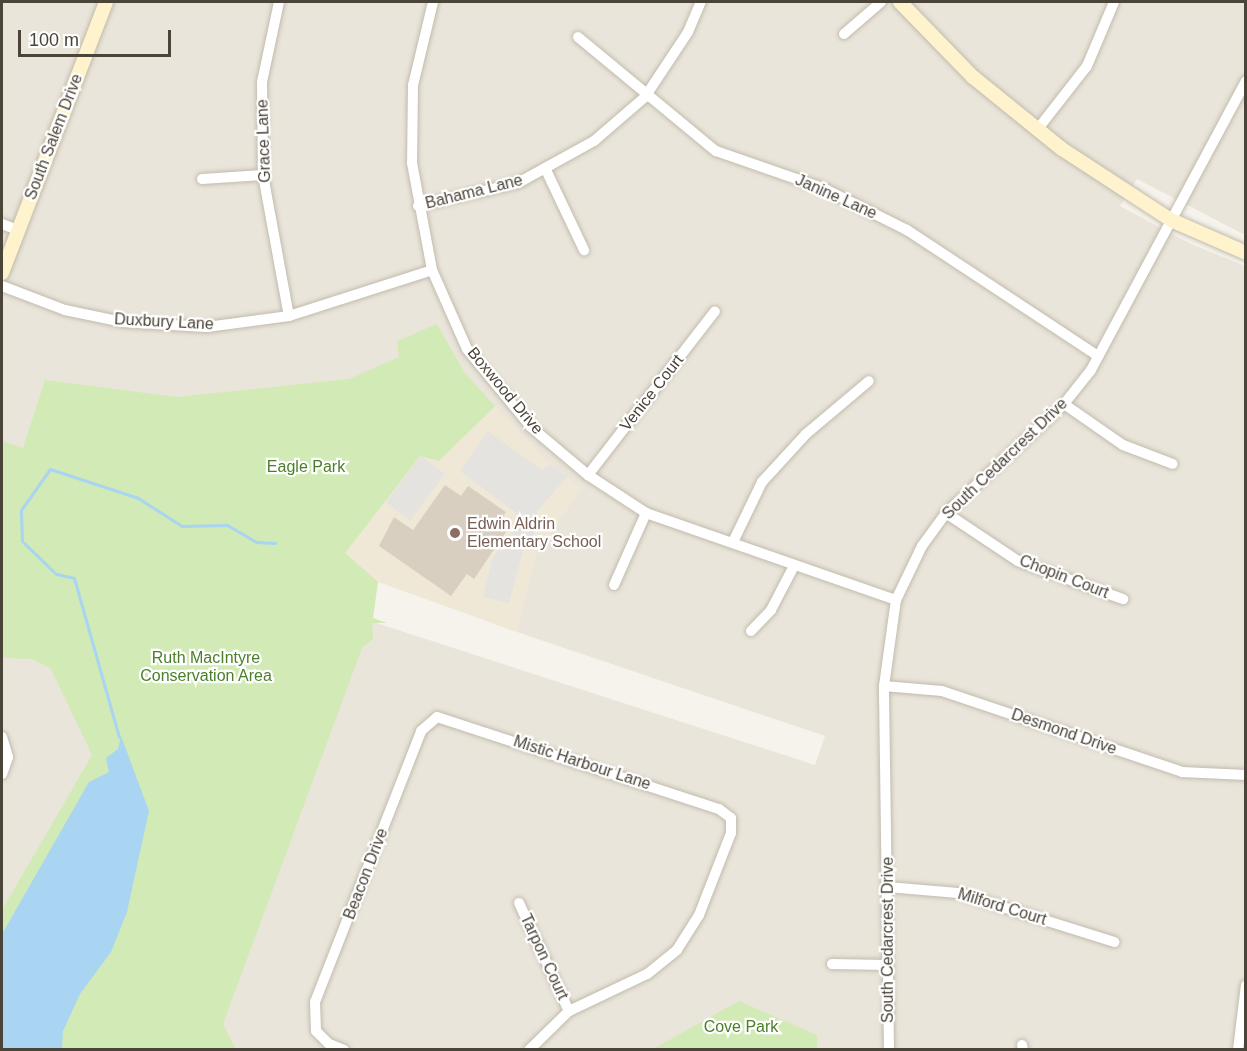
<!DOCTYPE html>
<style>
body{margin:0}
#map{position:relative;width:1247px;height:1051px;overflow:hidden;background:#f6f3ec;font-family:Arial,sans-serif}
div>[style]{position:absolute}
[style*='--x']{left:calc(var(--x)*1px);top:calc(var(--y)*1px);width:calc(var(--w)*1px);rotate:calc(var(--a)*1deg)}
.residential>*{inset:0;background:#eae5da}
.education>*{inset:0;background:#efe8d6}
.green>*{inset:0;background:#d2eab5}
.parking>*{inset:0;background:#e5e3e0;transform-origin:0 0}
.water>*{inset:0;background:#a9d4f2}
.stream>*{height:3px;margin:-1.5px;padding:0 1.5px;transform-origin:1.5px;border-radius:1.5px;background:#a9d4f2}
.building>*{inset:0;background:#d8cfc1}
.roads{filter:drop-shadow(0 0 2px #c2bbae) drop-shadow(0 0 2px #c2bbae)}
.street>*{height:10px;margin:-5px;padding:0 5px;transform-origin:5px;border-radius:5px;background:#fff}
.secondary>*{height:14px;margin:-7px;padding:0 7px;transform-origin:7px;border-radius:7px;background:#fff3cd}
.dots>*{width:16px;height:16px;translate:-50% -50%;box-sizing:border-box;border:3px solid #fff;border-radius:50%}
span{translate:-50% -50%;white-space:nowrap;text-align:center;line-height:1.15;-webkit-text-stroke:4.5px #fff;paint-order:stroke}
.street-label{font-size:16px;color:#4b4439}
.park-label{font-size:16px;color:#4a7f2a}
.education-label{font-size:16px;color:#785e54}
.left{translate:0 -50%;text-align:left}
.frame{position:absolute;inset:0;border:3px solid #4b4439;pointer-events:none}
.scale{position:absolute;left:18px;top:30px;width:153px;height:27px;box-sizing:border-box;border:3px solid #4b4439;border-top:0;padding-left:8px;font-size:18px;line-height:21px;white-space:nowrap;color:#4b4439;-webkit-text-stroke:4px #fff;paint-order:stroke}
</style>
<div id="map">
<div class="residential">
<div style="clip-path:polygon(2px 2px,1245px 2px,1245px 235px,1137px 179px,1120px 206px,1191px 244px,1245px 266px,1245px 1049px,2px 1050px,2px 502px,815px 765px,825px 736px,517px 632px,2px 441px)"></div>
</div>
<div class="education">
<div style="clip-path:polygon(495px 406px,550px 464px,582px 488px,536px 554px,517px 632px,378px 582px,345px 553px,421px 456px,439px 461px)"></div>
</div>
<div class="green">
<div style="clip-path:polygon(437px 324px,464px 372px,495px 406px,439px 461px,420px 456px,345px 553px,378px 582px,373px 618px,387px 623px,372px 623px,373px 639px,362px 648px,223px 1024px,236px 1049px,2px 1049px,2px 910px,92px 755px,51px 669px,33px 659px,2px 658px,2px 441px,23px 448px,45px 380px,176px 397px,349px 379px,399px 357px,397px 341px)"></div>
<div style="clip-path:polygon(739px 1001px,817px 1035px,817px 1049px,653px 1049px)"></div>
</div>
<div class="parking">
<div style="clip-path:polygon(488px 431px,542px 470px,550px 464px,567px 477px,537px 511px,536px 530px,523px 551px,509px 603px,483px 597px,492px 559px,517px 525px,515px 512px,460px 471px)"></div>
<div style="left:421px;top:456px;width:30px;height:58px;rotate:37deg"></div>
</div>
<div class="water">
<div style="clip-path:polygon(121px 736px,149px 811px,127px 912px,111px 952px,80px 994px,63px 1031px,62px 1049px,2px 1049px,2px 934px,89px 782px,109px 772px,106px 758px,118px 749px)"></div>
</div>
<div class="stream">
<div style="--x:119;--y:737;--w:165;--a:-105.8"></div>
<div style="--x:74;--y:578;--w:18;--a:-167"></div>
<div style="--x:56;--y:574;--w:47;--a:-135.9"></div>
<div style="--x:22;--y:541;--w:31;--a:-92"></div>
<div style="--x:21;--y:510;--w:50;--a:-54.7"></div>
<div style="--x:50;--y:469;--w:93;--a:18.2"></div>
<div style="--x:138;--y:498;--w:52;--a:32.5"></div>
<div style="--x:182;--y:526;--w:45;--a:-1.3"></div>
<div style="--x:227;--y:525;--w:34;--a:30"></div>
<div style="--x:256;--y:542;--w:19;--a:3"></div>
</div>
<div class="building">
<div style="clip-path:polygon(445px 485px,461px 496px,468px 486px,506px 512px,499px 523px,508px 529px,474px 579px,467px 574px,451px 596px,379px 546px,394px 517px,413px 530px)"></div>
</div>
<div class="roads">
<div class="street">
<div style="--x:279;--y:2;--w:82;--a:102"></div>
<div style="--x:262;--y:82;--w:93;--a:89.4"></div>
<div style="--x:263;--y:175;--w:143;--a:79.6"></div>
<div style="--x:433;--y:2;--w:85;--a:103.5"></div>
<div style="--x:413;--y:85;--w:78;--a:90.7"></div>
<div style="--x:412;--y:163;--w:109;--a:79.4"></div>
<div style="--x:432;--y:270;--w:86;--a:66.1"></div>
<div style="--x:467;--y:349;--w:101;--a:50.6"></div>
<div style="--x:531;--y:427;--w:75;--a:40.1"></div>
<div style="--x:588;--y:475;--w:69;--a:33.2"></div>
<div style="--x:646;--y:513;--w:265;--a:19.2"></div>
<div style="--x:844;--y:34;--w:49;--a:-40.9"></div>
<div style="--x:578;--y:37;--w:179;--a:39.6"></div>
<div style="--x:716;--y:151;--w:115;--a:19.2"></div>
<div style="--x:825;--y:189;--w:92;--a:26.6"></div>
<div style="--x:907;--y:230;--w:229;--a:33.4"></div>
<div style="--x:1037;--y:130;--w:81;--a:-52"></div>
<div style="--x:1087;--y:66;--w:69;--a:-67.1"></div>
<div style="--x:546;--y:170;--w:89;--a:64.6"></div>
<div style="--x:202;--y:179;--w:61;--a:-3.8"></div>
<div style="--x:418;--y:206;--w:103;--a:-13"></div>
<div style="--x:518;--y:183;--w:87;--a:-28.9"></div>
<div style="--x:594;--y:141;--w:67;--a:-40.8"></div>
<div style="--x:645;--y:97;--w:78;--a:-56.5"></div>
<div style="--x:688;--y:32;--w:33;--a:-67"></div>
<div style="--x:2;--y:224;--w:17;--a:21"></div>
<div style="--x:2;--y:286;--w:67;--a:20.9"></div>
<div style="--x:65;--y:310;--w:58;--a:11.9"></div>
<div style="--x:122;--y:322;--w:85;--a:3.4"></div>
<div style="--x:207;--y:327;--w:83;--a:-7.6"></div>
<div style="--x:289;--y:316;--w:150;--a:-17.8"></div>
<div style="--x:1064;--y:404;--w:72;--a:34.8"></div>
<div style="--x:1123;--y:445;--w:53;--a:20.8"></div>
<div style="--x:588;--y:475;--w:207;--a:-52.2"></div>
<div style="--x:946;--y:513;--w:87;--a:33.7"></div>
<div style="--x:1018;--y:561;--w:112;--a:19.9"></div>
<div style="--x:733;--y:542;--w:67;--a:-64.2"></div>
<div style="--x:762;--y:482;--w:65;--a:-47.5"></div>
<div style="--x:806;--y:434;--w:82;--a:-40.1"></div>
<div style="--x:614;--y:585;--w:79;--a:-66"></div>
<div style="--x:751;--y:631;--w:29;--a:-46"></div>
<div style="--x:771;--y:610;--w:50;--a:-62.4"></div>
<div style="--x:884;--y:686;--w:58;--a:4.9"></div>
<div style="--x:942;--y:691;--w:253;--a:18.6"></div>
<div style="--x:1182;--y:772;--w:64;--a:2.7"></div>
<div style="--x:2;--y:737;--w:21;--a:73"></div>
<div style="--x:8;--y:757;--w:18;--a:109"></div>
<div style="--x:888;--y:887;--w:70;--a:4.9"></div>
<div style="--x:958;--y:893;--w:164;--a:17.4"></div>
<div style="--x:519;--y:903;--w:119;--a:65.2"></div>
<div style="--x:832;--y:964;--w:54;--a:1.1"></div>
<div style="--x:1022;--y:1045;--w:5;--a:79"></div>
<div style="--x:344;--y:1050;--w:16;--a:-158"></div>
<div style="--x:329;--y:1044;--w:18;--a:-135"></div>
<div style="--x:316;--y:1031;--w:29;--a:-92"></div>
<div style="--x:315;--y:1002;--w:291;--a:-68.6"></div>
<div style="--x:421;--y:731;--w:21;--a:-41"></div>
<div style="--x:437;--y:717;--w:297;--a:18.1"></div>
<div style="--x:719;--y:809;--w:15;--a:37"></div>
<div style="--x:731;--y:818;--w:15;--a:90"></div>
<div style="--x:731;--y:833;--w:88;--a:111.3"></div>
<div style="--x:699;--y:915;--w:41;--a:122.2"></div>
<div style="--x:677;--y:950;--w:38;--a:141"></div>
<div style="--x:647;--y:974;--w:86;--a:154.6"></div>
<div style="--x:569;--y:1011;--w:56;--a:135.7"></div>
<div style="--x:889;--y:1050;--w:364;--a:-90.8"></div>
<div style="--x:884;--y:686;--w:87;--a:-82.1"></div>
<div style="--x:896;--y:600;--w:60;--a:-64.3"></div>
<div style="--x:922;--y:546;--w:41;--a:-54"></div>
<div style="--x:946;--y:513;--w:161;--a:-42.7"></div>
<div style="--x:1064;--y:404;--w:43;--a:-51.5"></div>
<div style="--x:1091;--y:370;--w:328;--a:-61.8"></div>
<div style="--x:1238;--y:1050;--w:65;--a:-83"></div>
</div>
<div class="secondary">
<div style="--x:900;--y:2;--w:105;--a:45.8"></div>
<div style="--x:973;--y:77;--w:114;--a:39"></div>
<div style="--x:1062;--y:149;--w:130;--a:33.1"></div>
<div style="--x:1171;--y:220;--w:82;--a:23.7"></div>
<div style="--x:2;--y:273;--w:290;--a:-69"></div>
</div>
</div>
<div class="dots">
<div style="left:455px;top:533px;background:#8d6e63"></div>
</div>
<div class="street-label">
<span style="left:54px;top:137px;rotate:-69deg">South Salem Drive</span>
<span style="left:264px;top:141px;rotate:-92deg">Grace Lane</span>
<span style="left:474px;top:192px;rotate:-14deg">Bahama Lane</span>
<span style="left:836px;top:197px;rotate:24deg">Janine Lane</span>
<span style="left:164px;top:322px;rotate:3deg">Duxbury Lane</span>
<span style="left:505px;top:391px;rotate:50deg">Boxwood Drive</span>
<span style="left:652px;top:393px;rotate:-52deg">Venice Court</span>
<span style="left:1005px;top:459px;rotate:-44deg">South Cedarcrest Drive</span>
<span style="left:1064px;top:577px;rotate:21deg">Chopin Court</span>
<span style="left:1064px;top:732px;rotate:19deg">Desmond Drive</span>
<span style="left:582px;top:763px;rotate:18deg">Mistic Harbour Lane</span>
<span style="left:366px;top:874px;rotate:-69deg">Beacon Drive</span>
<span style="left:1002px;top:907px;rotate:17deg">Milford Court</span>
<span style="left:888px;top:940px;rotate:-90deg">South Cedarcrest Drive</span>
<span style="left:544px;top:957px;rotate:65deg">Tarpon Court</span>
</div>
<div class="park-label">
<span style="left:306px;top:467px">Eagle Park</span>
<span style="left:206px;top:667px">Ruth MacIntyre<br>Conservation Area</span>
<span style="left:741px;top:1027px">Cove Park</span>
</div>
<div class="education-label">
<span class="left" style="left:467px;top:533px">Edwin Aldrin<br>Elementary School</span>
</div>
<div class="frame"></div>
<div class="scale">100 m</div>
</div>
